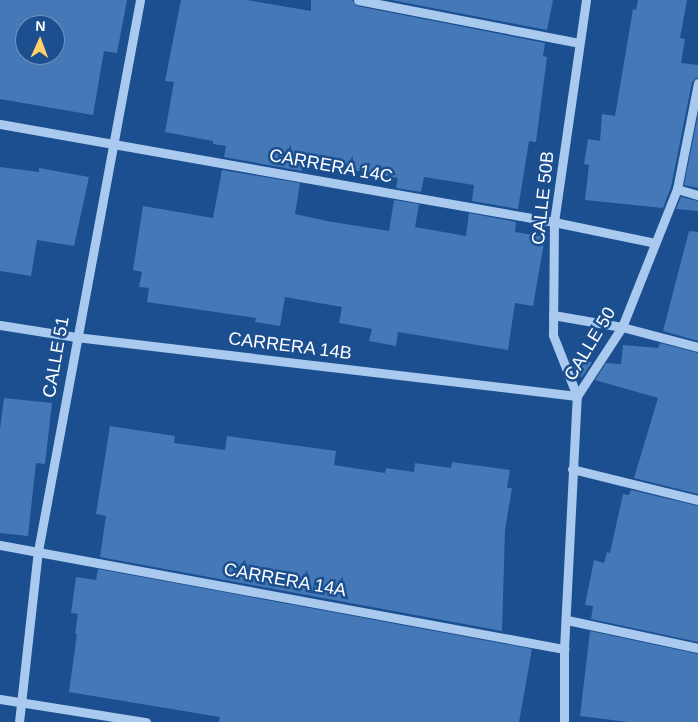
<!DOCTYPE html>
<style>
body{margin:0}
#map{position:relative;width:698px;height:722px;overflow:hidden;background:#1b4f8f;font-family:Arial,sans-serif}
div>[style]{position:absolute}
[style*='--x']{left:calc(var(--x)*1px);top:calc(var(--y)*1px);width:calc(var(--w)*1px);rotate:calc(var(--a)*1deg)}
.building>*{inset:0;background:#4478b7}
.minor>*{height:9px;margin:-4.5px;padding:0 4.5px;transform-origin:4.5px;border-radius:4.5px;background:#a9c9ee}
span{translate:-50% -50%;white-space:nowrap;text-align:center;line-height:1.15;-webkit-text-stroke:5px #1b4f8f;paint-order:stroke}
.street-label{font-size:18px;color:#fff}
.north{position:absolute;left:15px;top:15px;width:50px;height:50px;box-sizing:border-box;background:#1b4f8f;border:1px solid #7695bc;border-radius:50%;rotate:2deg;font-size:14px;font-weight:700;line-height:20px;text-align:center;color:#fff}
.north::after{content:'';display:block;margin:auto;width:18px;height:22px;background:#ffd166;clip-path:polygon(50% 0,100% 100%,50% 72%,0 100%)}
</style>
<div id="map">
<div class="building">
<div style="clip-path:polygon(evenodd,0 0,127px 0,117px 53px,104px 51px,93px 115px,0 99px,0 0,25px 25px,55px 25px,55px 55px,25px 55px,25px 25px)"></div>
<div style="clip-path:polygon(181px 0,247px 0,311px 11px,311px 0,352px 0,357px 6px,545px 43px,543px 56px,547px 57px,536px 142px,529px 141px,518px 209px,472px 201px,474px 185px,424px 177px,421px 192px,396px 188px,398px 178px,304px 162px,302px 171px,224px 157px,226px 146px,213px 144px,213px 141px,165px 132px,174px 82px,165px 81px)"></div>
<div style="clip-path:polygon(391px 0,553px 0,547px 30px)"></div>
<div style="clip-path:polygon(638px 0,687px 0,680px 38px,685px 39px,681px 63px,698px 65px,698px 77px,692px 82px,671px 187px,663px 208px,585px 200px,589px 165px,584px 164px,588px 139px,600px 141px,602px 114px,615px 116px,633px 9px,636px 10px)"></div>
<div style="clip-path:polygon(698px 115px,698px 188px,684px 185px)"></div>
<div style="clip-path:polygon(0 167px,39px 172px,39px 168px,89px 177px,74px 246px,37px 240px,31px 276px,0 271px)"></div>
<div style="clip-path:polygon(222px 170px,300px 183px,295px 214px,327px 221px,389px 231px,394px 200px,419px 204px,415px 227px,466px 236px,469px 213px,516px 222px,515px 232px,545px 237px,533px 306px,515px 303px,508px 350px,398px 332px,396px 346px,369px 341px,372px 329px,339px 323px,342px 307px,285px 297px,280px 326px,255px 322px,256px 318px,147px 302px,149px 288px,139px 287px,142px 272px,133px 270px,143px 206px,213px 218px)"></div>
<div style="clip-path:polygon(681px 197px,698px 201px,698px 211px,676px 209px)"></div>
<div style="clip-path:polygon(689px 231px,698px 232px,698px 341px,663px 331px)"></div>
<div style="clip-path:polygon(660px 343px,698px 353px,698px 494px,634px 478px,658px 398px,595px 380px,606px 363px,621px 364px,623px 345px,658px 348px)"></div>
<div style="clip-path:polygon(573px 361px,592px 362px,582px 377px,575px 375px)"></div>
<div style="clip-path:polygon(4px 398px,52px 403px,45px 464px,36px 463px,28px 536px,0 533px,0 429px)"></div>
<div style="clip-path:polygon(110px 426px,175px 436px,174px 443px,225px 450px,227px 436px,336px 451px,334px 465px,385px 473px,386px 468px,414px 472px,415px 463px,451px 468px,452px 462px,510px 470px,507px 488px,512px 488px,505px 530px,502px 631px,100px 557px,106px 516px,96px 514px)"></div>
<div style="clip-path:polygon(631px 490px,698px 506px,698px 642px,591px 619px,593px 606px,585px 605px,594px 560px,604px 563px,607px 552px,610px 553px,623px 494px,629px 495px)"></div>
<div style="clip-path:polygon(98px 569px,532px 649px,519px 722px,219px 722px,220px 717px,69px 692px,77px 634px,75px 634px,78px 614px,71px 613px,76px 577px,96px 580px)"></div>
<div style="clip-path:polygon(590px 631px,698px 654px,698px 722px,628px 722px,580px 716px)"></div>
</div>
<div class="minor">
<div style="--x:358;--y:0;--w:225;--a:11"></div>
<div style="--x:0;--y:124;--w:563;--a:10.03"></div>
<div style="--x:554;--y:222;--w:103;--a:11.7"></div>
<div style="--x:677;--y:189;--w:22;--a:16"></div>
<div style="--x:553;--y:315;--w:70;--a:9.9"></div>
<div style="--x:622;--y:327;--w:79;--a:14.7"></div>
<div style="--x:0;--y:325;--w:77;--a:9"></div>
<div style="--x:76;--y:337;--w:504;--a:6.72"></div>
<div style="--x:577;--y:396;--w:66;--a:-111.5"></div>
<div style="--x:553;--y:335;--w:113;--a:-89.5"></div>
<div style="--x:554;--y:222;--w:224;--a:-81.8"></div>
<div style="--x:572;--y:469;--w:130;--a:13.8"></div>
<div style="--x:0;--y:545;--w:574;--a:10.45"></div>
<div style="--x:567;--y:620;--w:134;--a:12.1"></div>
<div style="--x:0;--y:699;--w:148;--a:9"></div>
<div style="--x:19;--y:722;--w:172;--a:-83.7"></div>
<div style="--x:38;--y:551;--w:560;--a:-79.51"></div>
<div style="--x:564;--y:722;--w:73;--a:-90"></div>
<div style="--x:564;--y:649;--w:253;--a:-87.1"></div>
<div style="--x:577;--y:396;--w:82;--a:-56.9"></div>
<div style="--x:622;--y:327;--w:149;--a:-68.3"></div>
<div style="--x:677;--y:189;--w:108;--a:-78.8"></div>
</div>
<div class="street-label">
<span style="left:331px;top:166px;rotate:10deg">CARRERA 14C</span>
<span style="left:543px;top:198px;rotate:-84deg">CALLE 50B</span>
<span style="left:590px;top:344px;rotate:-59deg">CALLE 50</span>
<span style="left:290px;top:346px;rotate:7deg">CARRERA 14B</span>
<span style="left:56px;top:357px;rotate:-80deg">CALLE 51</span>
<span style="left:285px;top:580px;rotate:10deg">CARRERA 14A</span>
</div>
<div class="north">N</div>
</div>
